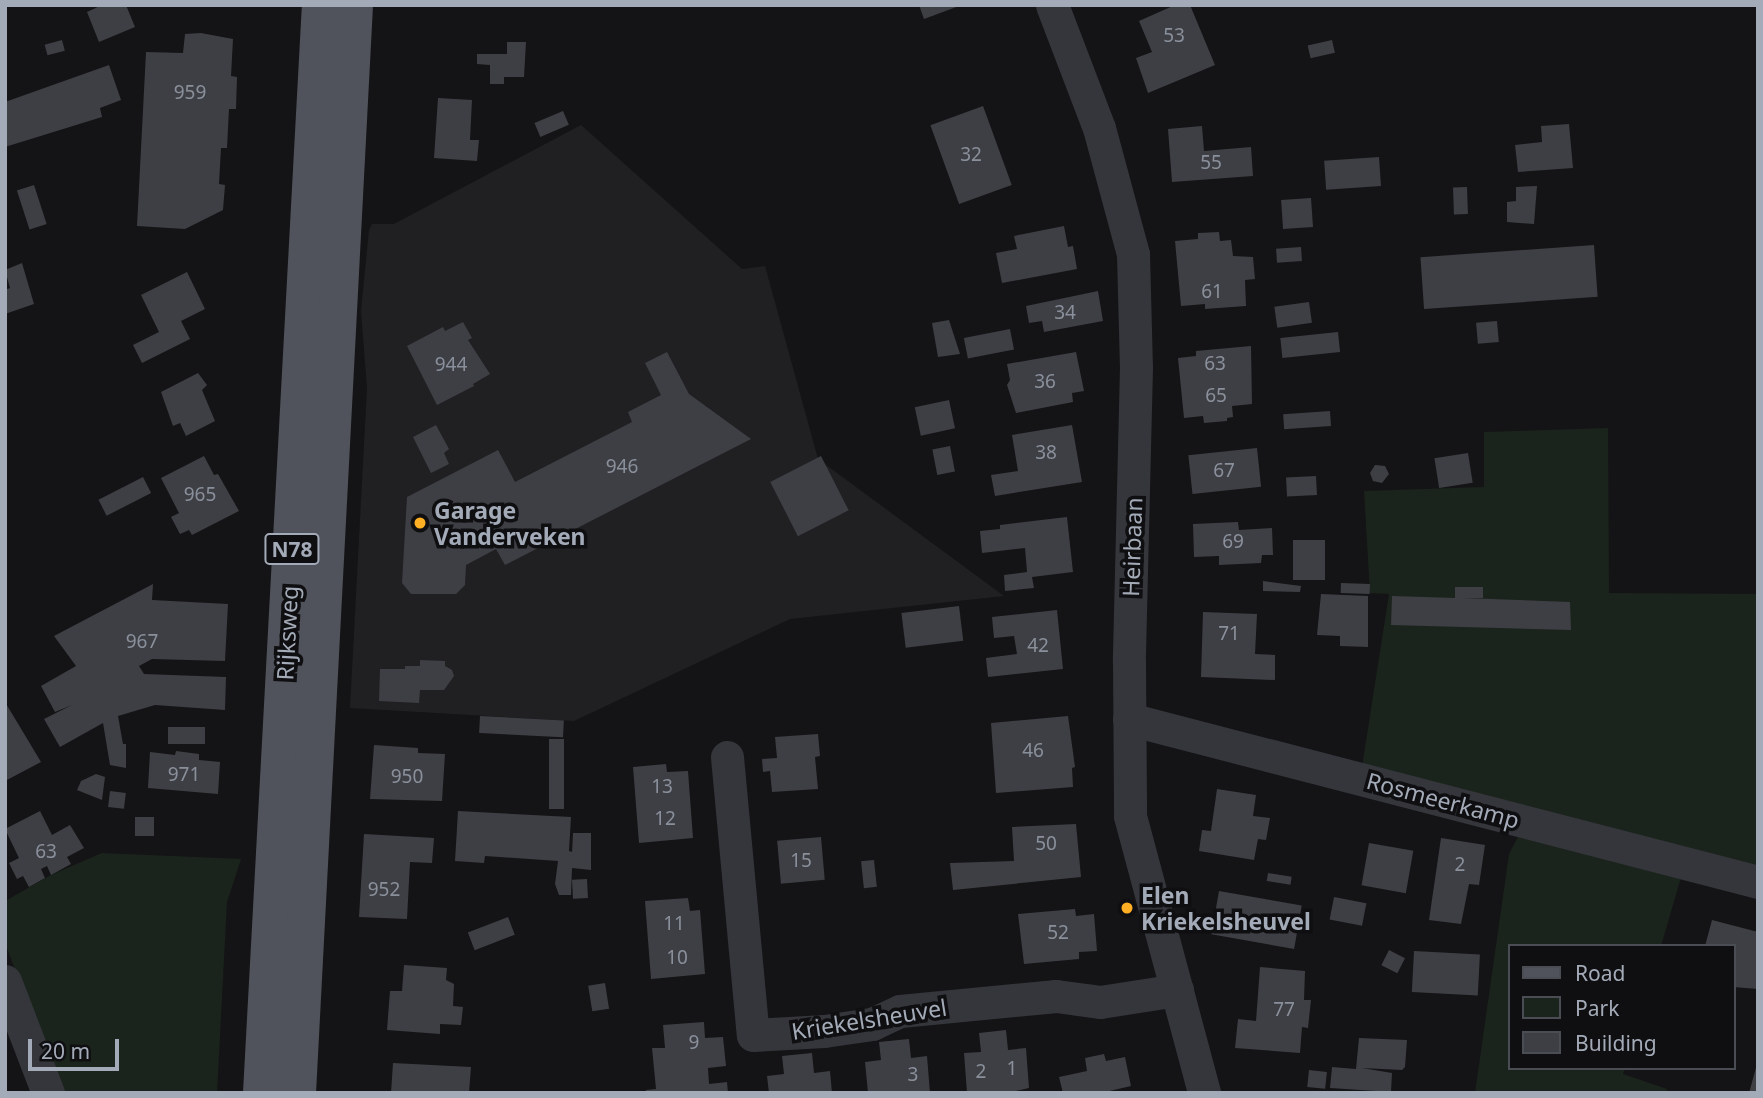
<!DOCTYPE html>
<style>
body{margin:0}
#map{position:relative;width:1763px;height:1098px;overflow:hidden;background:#141416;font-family:"Noto Sans",sans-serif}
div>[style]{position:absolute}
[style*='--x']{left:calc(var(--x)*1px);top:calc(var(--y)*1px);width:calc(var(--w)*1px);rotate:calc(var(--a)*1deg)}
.built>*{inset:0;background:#202023}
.green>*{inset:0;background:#1b241c}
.building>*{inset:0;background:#3e3f44;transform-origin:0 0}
.minor>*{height:33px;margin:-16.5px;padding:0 16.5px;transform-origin:16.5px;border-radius:16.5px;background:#34363b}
.major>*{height:38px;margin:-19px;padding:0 19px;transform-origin:19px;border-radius:19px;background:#50535b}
.dots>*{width:19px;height:19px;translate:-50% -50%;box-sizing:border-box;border:4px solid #0f0f11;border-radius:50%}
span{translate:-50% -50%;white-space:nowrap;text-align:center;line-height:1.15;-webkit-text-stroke:7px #0f0f11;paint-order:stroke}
.number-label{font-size:19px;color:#8a909b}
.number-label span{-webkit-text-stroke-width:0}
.shield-label span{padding:2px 5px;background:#0f0f11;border:2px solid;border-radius:5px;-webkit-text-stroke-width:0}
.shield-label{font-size:21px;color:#a4abb8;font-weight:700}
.poi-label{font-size:23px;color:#a4abb8;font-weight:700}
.left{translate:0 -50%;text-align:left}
.street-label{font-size:23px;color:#a4abb8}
.frame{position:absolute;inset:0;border:7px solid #a4abb8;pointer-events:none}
.legend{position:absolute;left:1508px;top:944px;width:228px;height:126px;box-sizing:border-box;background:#0f0f11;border:2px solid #4b4d54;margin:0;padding:9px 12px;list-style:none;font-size:21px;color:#a4abb8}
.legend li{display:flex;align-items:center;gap:14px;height:35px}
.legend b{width:35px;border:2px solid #4b4d54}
.scale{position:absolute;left:28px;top:1039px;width:91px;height:32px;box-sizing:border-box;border:4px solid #a4abb8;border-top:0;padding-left:9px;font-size:21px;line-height:24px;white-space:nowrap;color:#a4abb8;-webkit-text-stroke:5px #0f0f11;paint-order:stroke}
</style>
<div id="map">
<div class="built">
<div style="clip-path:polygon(581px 125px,742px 269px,765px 266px,818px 459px,1004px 596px,790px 619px,574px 721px,350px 708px,367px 388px,361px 311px,369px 230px,372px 224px,394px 224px)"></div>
</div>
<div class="green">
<div style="clip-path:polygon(1608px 428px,1609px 593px,1758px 594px,1758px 870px,1362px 767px,1389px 594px,1370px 593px,1364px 491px,1484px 487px,1484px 432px)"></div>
<div style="clip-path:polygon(1518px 837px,1682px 874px,1661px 946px,1509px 946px,1509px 1068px,1625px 1068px,1623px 1074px,1667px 1089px,1666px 1093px,1475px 1093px,1509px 854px)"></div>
<div style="clip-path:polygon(102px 853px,241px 859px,227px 902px,217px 1093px,62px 1093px,5px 943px,5px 901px,51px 875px)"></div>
</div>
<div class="building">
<div style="clip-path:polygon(102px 5px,126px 5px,135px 27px,99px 42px,87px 12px)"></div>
<div style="clip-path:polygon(919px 5px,959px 5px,959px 6px,924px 19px)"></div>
<div style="clip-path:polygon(1175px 5px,1190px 5px,1215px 65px,1148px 93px,1136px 58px,1152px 52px,1139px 21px)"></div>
<div style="clip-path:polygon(201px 33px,233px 39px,231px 76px,237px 77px,236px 109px,229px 109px,227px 148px,221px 148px,219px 184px,225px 185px,223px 210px,185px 229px,137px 226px,146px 52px,183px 53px,185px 34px)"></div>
<div style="left:62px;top:40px;width:11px;height:18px;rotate:75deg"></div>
<div style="left:1332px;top:40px;width:13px;height:25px;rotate:77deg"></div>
<div style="clip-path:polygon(507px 42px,526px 42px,524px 77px,504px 77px,504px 84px,490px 84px,490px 65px,477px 64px,477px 54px,507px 54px)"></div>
<div style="clip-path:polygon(109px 65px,121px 100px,100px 108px,102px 117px,5px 147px,5px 102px)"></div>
<div style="clip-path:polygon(438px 98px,472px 100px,470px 140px,479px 140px,477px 161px,434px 158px)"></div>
<div style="left:983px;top:106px;width:84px;height:56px;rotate:70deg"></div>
<div style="left:563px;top:111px;width:15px;height:31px;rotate:67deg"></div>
<div style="clip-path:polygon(1569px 124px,1573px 168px,1518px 172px,1515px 145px,1542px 142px,1541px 126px)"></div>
<div style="clip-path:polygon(1202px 126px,1204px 151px,1251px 147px,1253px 176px,1172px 182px,1168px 129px)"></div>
<div style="left:1379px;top:157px;width:29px;height:55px;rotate:86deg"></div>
<div style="left:34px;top:185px;width:41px;height:18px;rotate:72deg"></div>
<div style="clip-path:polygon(1537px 186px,1534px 224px,1507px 222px,1507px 202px,1516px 201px,1516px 187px)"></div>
<div style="left:1467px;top:187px;width:27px;height:14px;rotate:88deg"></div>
<div style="left:1311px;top:198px;width:29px;height:30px;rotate:86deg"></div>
<div style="clip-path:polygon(1064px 226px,1068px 247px,1073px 246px,1077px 269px,1002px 283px,996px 253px,1017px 249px,1014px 236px)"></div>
<div style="clip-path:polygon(1219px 232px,1220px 241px,1231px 240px,1233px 256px,1253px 257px,1255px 279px,1245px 280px,1246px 306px,1205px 309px,1205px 304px,1181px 306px,1175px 241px,1198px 239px,1198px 233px)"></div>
<div style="left:1594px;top:245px;width:52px;height:174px;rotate:86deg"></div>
<div style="left:1301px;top:247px;width:14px;height:25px;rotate:86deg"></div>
<div style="clip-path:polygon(22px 263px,34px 304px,5px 314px,5px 290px,10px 288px,5px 270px)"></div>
<div style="clip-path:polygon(187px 272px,205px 309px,181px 321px,190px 339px,142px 363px,133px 345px,159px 332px,141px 295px)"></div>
<div style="clip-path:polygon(1098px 291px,1103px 321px,1044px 332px,1042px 321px,1029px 323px,1026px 306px)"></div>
<div style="left:1309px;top:302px;width:21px;height:35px;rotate:82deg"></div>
<div style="clip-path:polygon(949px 320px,960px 354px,938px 357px,932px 323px)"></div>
<div style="left:1497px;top:321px;width:21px;height:21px;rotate:85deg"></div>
<div style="clip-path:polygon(463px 322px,472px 338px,468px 340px,490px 374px,473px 384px,474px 386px,437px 405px,407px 346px,443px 327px,445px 331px)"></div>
<div style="left:1010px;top:329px;width:21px;height:47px;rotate:79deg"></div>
<div style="left:1338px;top:332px;width:20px;height:58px;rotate:84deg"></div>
<div style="clip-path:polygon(1251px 346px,1252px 404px,1232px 406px,1233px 417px,1227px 418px,1227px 421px,1204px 423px,1203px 416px,1184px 418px,1178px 358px,1196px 356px,1196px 351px)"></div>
<div style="clip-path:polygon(667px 352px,689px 394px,751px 439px,505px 565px,496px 549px,466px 565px,465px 585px,456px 594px,411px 594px,402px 583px,407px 497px,498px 450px,515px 482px,632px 422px,628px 412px,661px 395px,645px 363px)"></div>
<div style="clip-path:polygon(1076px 352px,1084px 391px,1072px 393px,1073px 402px,1016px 413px,1007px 385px,1010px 380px,1007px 364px)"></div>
<div style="clip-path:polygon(198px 373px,207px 385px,202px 390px,215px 421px,186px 436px,180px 423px,173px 426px,161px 392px)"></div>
<div style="left:949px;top:400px;width:29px;height:35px;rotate:78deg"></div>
<div style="left:1330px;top:411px;width:15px;height:47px;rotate:86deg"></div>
<div style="clip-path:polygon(436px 425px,449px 449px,444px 453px,449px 464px,431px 473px,413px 437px)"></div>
<div style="clip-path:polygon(1072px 425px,1082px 482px,995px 496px,991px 475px,1018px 471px,1012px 435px)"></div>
<div style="left:950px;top:446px;width:26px;height:18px;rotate:79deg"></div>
<div style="left:1257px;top:448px;width:39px;height:69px;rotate:84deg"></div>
<div style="left:1468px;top:453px;width:30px;height:34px;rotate:81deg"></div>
<div style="clip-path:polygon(204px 456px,214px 475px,218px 474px,239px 511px,192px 535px,189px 530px,180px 534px,171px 517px,179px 513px,161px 478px)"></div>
<div style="left:821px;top:456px;width:61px;height:57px;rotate:63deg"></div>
<div style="clip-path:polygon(1375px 465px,1385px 466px,1389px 474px,1382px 483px,1373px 481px,1370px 473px)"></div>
<div style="left:1316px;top:476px;width:19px;height:30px;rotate:87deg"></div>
<div style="left:143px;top:477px;width:18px;height:50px;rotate:63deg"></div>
<div style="clip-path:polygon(1067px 517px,1073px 572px,1032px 577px,1034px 588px,1005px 591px,1004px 575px,1027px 572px,1025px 548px,982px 553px,980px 531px,1000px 529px,1000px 525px)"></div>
<div style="clip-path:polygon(1238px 522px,1239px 530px,1272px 528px,1273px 555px,1262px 555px,1261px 563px,1219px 565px,1219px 556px,1194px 557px,1193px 524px)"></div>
<div style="left:1293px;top:540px;width:32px;height:40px"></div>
<div style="clip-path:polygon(1263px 581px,1301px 586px,1300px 592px,1263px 591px)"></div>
<div style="left:1341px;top:583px;width:29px;height:10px;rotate:2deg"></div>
<div style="clip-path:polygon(153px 584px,152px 600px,228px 604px,225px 661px,152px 659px,139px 666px,144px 674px,226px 677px,225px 710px,155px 705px,118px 716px,123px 744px,126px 744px,126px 768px,110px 765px,103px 723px,60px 747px,44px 719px,72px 705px,55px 712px,41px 686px,76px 666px,54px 636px)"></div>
<div style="clip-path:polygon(1455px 587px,1483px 587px,1483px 598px,1463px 598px,1570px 602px,1571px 630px,1391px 625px,1392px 596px,1455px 598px)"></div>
<div style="clip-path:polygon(1321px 594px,1368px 596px,1368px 647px,1340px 646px,1340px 636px,1317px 635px)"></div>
<div style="left:959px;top:606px;width:35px;height:58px;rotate:83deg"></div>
<div style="clip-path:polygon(1057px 610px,1063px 669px,988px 677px,986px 658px,1017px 654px,1014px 636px,994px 638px,992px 617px)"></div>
<div style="clip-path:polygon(1203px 612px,1257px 614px,1255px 654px,1275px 655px,1275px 680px,1201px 677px)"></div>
<div style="clip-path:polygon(420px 660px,445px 661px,445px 666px,452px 670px,454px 676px,444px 690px,420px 690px,419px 703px,379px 701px,380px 669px,405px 669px,405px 666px,420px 666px)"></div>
<div style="clip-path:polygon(5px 702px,41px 762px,5px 781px)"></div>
<div style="left:480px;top:716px;width:84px;height:17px;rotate:3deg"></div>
<div style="clip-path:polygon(1068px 716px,1075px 767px,1072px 768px,1073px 787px,996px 793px,991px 723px)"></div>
<div style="left:168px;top:727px;width:37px;height:17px"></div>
<div style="clip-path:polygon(818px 734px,820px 756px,815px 757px,818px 789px,772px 792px,770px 771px,763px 772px,762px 759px,777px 758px,775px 737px)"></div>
<div style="left:549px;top:739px;width:15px;height:70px"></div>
<div style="clip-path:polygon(374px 745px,418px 748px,418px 753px,445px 754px,442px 801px,370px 799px)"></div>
<div style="clip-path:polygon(176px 751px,199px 754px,199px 760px,220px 762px,218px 794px,148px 788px,150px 752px,175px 755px)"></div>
<div style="clip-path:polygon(666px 764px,667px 772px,688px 771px,693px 838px,639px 843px,633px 767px)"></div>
<div style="clip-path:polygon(96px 774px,105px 777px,102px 800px,77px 790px,81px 781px)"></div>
<div style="clip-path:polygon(1217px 789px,1256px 795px,1253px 816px,1270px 818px,1266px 840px,1258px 839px,1254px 860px,1199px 851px,1202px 830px,1211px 831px)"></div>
<div style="left:110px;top:791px;width:16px;height:16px;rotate:7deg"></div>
<div style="clip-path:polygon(40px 811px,52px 835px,70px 825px,84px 848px,67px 857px,71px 864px,51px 875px,47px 866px,41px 869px,45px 878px,29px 887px,23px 876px,17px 879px,9px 863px,19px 858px,5px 829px)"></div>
<div style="clip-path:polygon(458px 811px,571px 817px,569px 851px,572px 852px,573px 833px,591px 833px,591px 870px,572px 868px,571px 895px,559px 895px,555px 884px,558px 861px,485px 856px,484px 863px,455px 861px)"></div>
<div style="left:135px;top:817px;width:19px;height:19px"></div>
<div style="clip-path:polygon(1076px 824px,1081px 877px,953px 890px,950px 863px,1014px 861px,1012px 827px)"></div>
<div style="clip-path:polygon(364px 834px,434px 838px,432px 863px,410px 862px,407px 919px,359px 917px)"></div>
<div style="left:821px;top:837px;width:43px;height:44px;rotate:85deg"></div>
<div style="clip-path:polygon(1441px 838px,1485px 845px,1479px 885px,1469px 884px,1461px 924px,1429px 920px)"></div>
<div style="left:1369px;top:843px;width:45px;height:43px;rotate:10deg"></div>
<div style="left:874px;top:860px;width:27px;height:13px;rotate:84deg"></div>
<div style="left:1268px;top:873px;width:24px;height:8px;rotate:9deg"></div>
<div style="left:587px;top:879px;width:19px;height:15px;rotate:87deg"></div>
<div style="left:1219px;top:891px;width:84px;height:44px;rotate:10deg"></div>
<div style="left:1334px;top:897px;width:33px;height:23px;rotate:11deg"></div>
<div style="clip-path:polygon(688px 898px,690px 911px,700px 910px,705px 974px,651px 979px,645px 901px)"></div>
<div style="clip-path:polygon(1075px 909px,1076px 916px,1094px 914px,1097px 951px,1079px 952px,1079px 959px,1024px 964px,1018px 914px)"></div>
<div style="left:508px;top:917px;width:19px;height:43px;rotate:69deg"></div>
<div style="clip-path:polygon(1712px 920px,1758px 932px,1758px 989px,1733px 987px,1733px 946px,1705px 946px)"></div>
<div style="left:1389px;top:950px;width:18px;height:17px;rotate:27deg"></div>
<div style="left:1414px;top:951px;width:66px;height:41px;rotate:3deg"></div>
<div style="clip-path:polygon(404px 965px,447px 968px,446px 980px,454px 984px,453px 1006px,463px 1007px,461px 1025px,440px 1024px,440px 1034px,387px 1030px,390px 991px,402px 991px)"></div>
<div style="clip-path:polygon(1260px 967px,1305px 971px,1304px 1000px,1311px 1000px,1308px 1028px,1302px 1027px,1300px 1053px,1235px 1048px,1238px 1019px,1256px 1021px)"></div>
<div style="left:605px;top:983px;width:26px;height:17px;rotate:81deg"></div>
<div style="clip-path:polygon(704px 1022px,705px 1038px,723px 1037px,726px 1066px,708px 1068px,709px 1084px,727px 1082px,728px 1093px,646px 1093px,646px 1090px,656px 1089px,652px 1048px,665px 1048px,663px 1025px)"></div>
<div style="clip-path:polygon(1006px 1030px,1008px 1050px,1026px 1048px,1029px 1088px,1007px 1093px,967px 1093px,964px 1053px,981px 1052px,979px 1033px)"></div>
<div style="clip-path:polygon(1359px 1038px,1407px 1040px,1405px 1067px,1402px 1070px,1362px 1068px,1392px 1073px,1391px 1092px,1330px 1088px,1332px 1067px,1356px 1069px)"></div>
<div style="clip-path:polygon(909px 1039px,911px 1058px,927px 1056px,930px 1093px,868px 1093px,865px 1062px,881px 1060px,879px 1042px)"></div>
<div style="clip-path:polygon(812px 1053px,814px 1073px,830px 1071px,832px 1093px,769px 1093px,767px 1076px,784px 1074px,782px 1056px)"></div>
<div style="clip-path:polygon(1104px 1054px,1106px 1061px,1125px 1057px,1131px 1086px,1101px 1093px,1063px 1093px,1059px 1077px,1087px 1071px,1085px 1058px)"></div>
<div style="clip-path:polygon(393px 1063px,471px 1067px,469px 1093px,391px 1093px)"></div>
<div style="clip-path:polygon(1757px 1064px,1758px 1093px,1749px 1093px)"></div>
<div style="left:1309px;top:1070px;width:18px;height:17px;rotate:6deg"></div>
</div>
<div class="minor">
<div style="--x:1052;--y:5;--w:132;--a:69.1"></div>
<div style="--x:1099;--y:128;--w:131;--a:74.9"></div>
<div style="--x:1133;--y:254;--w:113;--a:88.5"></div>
<div style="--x:1136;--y:367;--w:295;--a:91.4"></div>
<div style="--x:1129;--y:662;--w:154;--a:89.6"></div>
<div style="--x:1130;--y:816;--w:287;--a:75"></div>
<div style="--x:1129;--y:719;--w:650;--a:14.53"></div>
<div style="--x:727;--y:757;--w:279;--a:84.7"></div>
<div style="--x:753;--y:1035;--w:71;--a:-3.2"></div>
<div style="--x:824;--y:1031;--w:49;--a:-8.3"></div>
<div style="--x:872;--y:1024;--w:31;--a:-25"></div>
<div style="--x:900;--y:1011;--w:157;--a:-5.5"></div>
<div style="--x:1056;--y:996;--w:44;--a:7.8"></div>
<div style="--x:1100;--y:1002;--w:78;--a:-8.9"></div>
<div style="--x:5;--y:981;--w:120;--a:69"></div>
</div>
<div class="major">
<div style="--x:262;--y:1093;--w:1090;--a:-86.9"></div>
<div style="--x:297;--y:1093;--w:1089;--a:-87"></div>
</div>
<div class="dots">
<div style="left:420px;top:523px;background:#ffaf23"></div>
<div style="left:1127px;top:908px;background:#ffaf23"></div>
</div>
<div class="number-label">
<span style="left:1174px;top:36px">53</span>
<span style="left:190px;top:93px">959</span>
<span style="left:971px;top:155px">32</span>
<span style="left:1211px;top:163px">55</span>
<span style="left:1212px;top:292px">61</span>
<span style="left:1065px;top:313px">34</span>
<span style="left:1215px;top:364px">63</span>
<span style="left:451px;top:365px">944</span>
<span style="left:1045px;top:382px">36</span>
<span style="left:1216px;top:396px">65</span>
<span style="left:1046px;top:453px">38</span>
<span style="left:622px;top:467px">946</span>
<span style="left:1224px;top:471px">67</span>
<span style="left:200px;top:495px">965</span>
<span style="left:1233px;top:542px">69</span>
<span style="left:1229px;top:634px">71</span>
<span style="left:142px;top:642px">967</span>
<span style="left:1038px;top:646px">42</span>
<span style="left:1033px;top:751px">46</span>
<span style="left:184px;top:775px">971</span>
<span style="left:407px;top:777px">950</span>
<span style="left:662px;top:787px">13</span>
<span style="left:665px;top:819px">12</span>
<span style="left:1046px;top:844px">50</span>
<span style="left:46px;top:852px">63</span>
<span style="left:801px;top:861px">15</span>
<span style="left:1460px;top:865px">2</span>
<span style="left:384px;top:890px">952</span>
<span style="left:674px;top:924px">11</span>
<span style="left:1058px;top:933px">52</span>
<span style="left:677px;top:958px">10</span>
<span style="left:1284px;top:1010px">77</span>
<span style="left:694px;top:1043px">9</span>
<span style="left:1012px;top:1069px">1</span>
<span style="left:981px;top:1072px">2</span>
<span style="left:913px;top:1075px">3</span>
</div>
<div class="shield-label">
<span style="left:292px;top:549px">N78</span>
</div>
<div class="poi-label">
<span class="left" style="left:434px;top:523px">Garage<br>Vanderveken</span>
<span class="left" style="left:1141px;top:908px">Elen<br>Kriekelsheuvel</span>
</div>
<div class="street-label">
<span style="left:1132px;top:547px;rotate:-88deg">Heirbaan</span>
<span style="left:287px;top:633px;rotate:-87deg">Rijksweg</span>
<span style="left:1443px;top:800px;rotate:15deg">Rosmeerkamp</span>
<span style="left:869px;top:1019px;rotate:-9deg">Kriekelsheuvel</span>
</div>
<div class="frame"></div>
<ul class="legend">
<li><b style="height:9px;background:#50535b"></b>Road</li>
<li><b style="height:19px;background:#1b241c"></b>Park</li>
<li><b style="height:19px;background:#3e3f44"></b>Building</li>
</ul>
<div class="scale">20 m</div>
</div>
